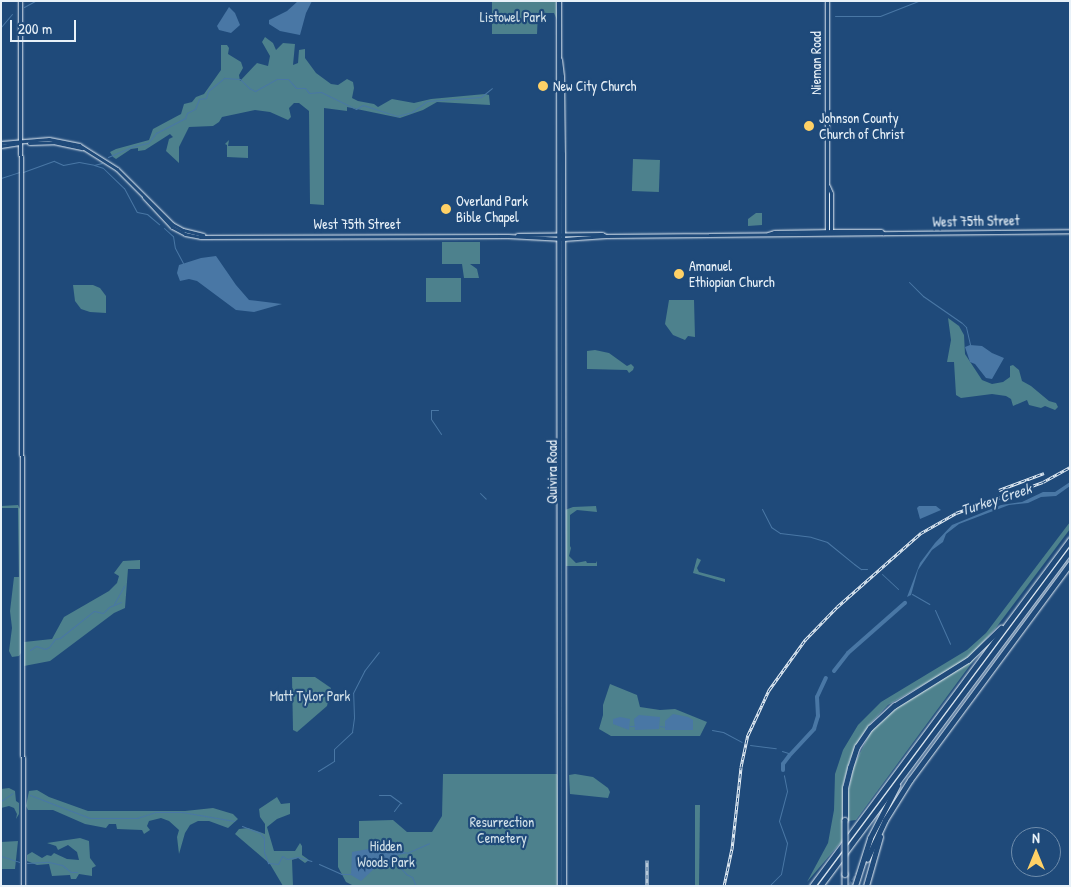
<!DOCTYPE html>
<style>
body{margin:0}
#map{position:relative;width:1071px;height:887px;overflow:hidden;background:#1f4a7a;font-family:"Patrick Hand",sans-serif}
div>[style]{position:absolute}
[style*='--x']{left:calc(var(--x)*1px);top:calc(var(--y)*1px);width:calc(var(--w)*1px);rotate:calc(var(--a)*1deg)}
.green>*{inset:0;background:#4d818d;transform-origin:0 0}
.water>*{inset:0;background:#4977a5}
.stream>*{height:1px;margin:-0.5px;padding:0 0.5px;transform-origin:0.5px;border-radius:0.5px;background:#4977a5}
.river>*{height:4px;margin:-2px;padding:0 2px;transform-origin:2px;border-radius:2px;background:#4977a5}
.highway-tunnel>*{height:4.5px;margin-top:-2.25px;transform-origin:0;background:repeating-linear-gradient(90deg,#3d638d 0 4.5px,transparent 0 6.5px)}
.roads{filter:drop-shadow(0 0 1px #e8f1f8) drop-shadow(0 0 1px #e8f1f8)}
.secondary>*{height:3px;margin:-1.5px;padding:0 1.5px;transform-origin:1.5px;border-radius:1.5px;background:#1f4a7a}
.primary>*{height:4px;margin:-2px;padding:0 2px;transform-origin:2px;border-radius:2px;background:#1f4a7a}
.highway>*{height:4.5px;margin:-2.25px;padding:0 2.25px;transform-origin:2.25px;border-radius:2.25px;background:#1f4a7a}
.rail>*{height:3px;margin-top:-1.5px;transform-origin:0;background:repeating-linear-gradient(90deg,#1f4a7a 0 4px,#e8f1f8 0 8px);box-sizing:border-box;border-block:1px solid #e8f1f8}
.bridges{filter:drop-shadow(0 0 1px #e8f1f8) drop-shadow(0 0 1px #e8f1f8)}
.highway-bridge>*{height:4.5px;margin:-2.25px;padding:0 2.25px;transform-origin:2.25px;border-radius:2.25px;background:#1f4a7a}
.dots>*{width:14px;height:14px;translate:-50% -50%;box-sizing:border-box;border:2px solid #1f4a7a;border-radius:50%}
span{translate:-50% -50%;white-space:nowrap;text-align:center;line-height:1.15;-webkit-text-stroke:4.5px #1f4a7a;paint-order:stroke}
.park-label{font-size:14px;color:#d1e0e8}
.street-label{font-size:14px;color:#e8f1f8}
.poi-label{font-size:14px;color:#e8f1f8}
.left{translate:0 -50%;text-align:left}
.water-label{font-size:15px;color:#d0dfec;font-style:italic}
.frame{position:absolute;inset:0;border:2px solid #e8f1f8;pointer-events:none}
.north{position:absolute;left:1011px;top:827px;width:50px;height:50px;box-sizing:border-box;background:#1f4a7a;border:1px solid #6f8dac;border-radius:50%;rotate:0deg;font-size:14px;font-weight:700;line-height:20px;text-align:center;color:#e8f1f8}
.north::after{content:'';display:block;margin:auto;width:18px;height:22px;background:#ffd166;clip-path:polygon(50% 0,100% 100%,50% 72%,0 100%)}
.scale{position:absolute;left:10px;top:20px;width:66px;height:22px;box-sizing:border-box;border:2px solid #e8f1f8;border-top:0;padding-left:6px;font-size:15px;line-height:18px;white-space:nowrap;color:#e8f1f8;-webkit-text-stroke:4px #1f4a7a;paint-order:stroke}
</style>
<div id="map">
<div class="green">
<div style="clip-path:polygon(492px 1px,556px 1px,557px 20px,554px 13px,538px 13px,537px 34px,492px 34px)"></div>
<div style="clip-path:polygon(265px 37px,273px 43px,276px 50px,283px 43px,295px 44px,293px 65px,298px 63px,299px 50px,305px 49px,305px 58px,316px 73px,331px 84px,338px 85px,347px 79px,353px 82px,354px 88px,352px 98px,358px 101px,374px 104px,378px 107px,392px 99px,414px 103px,431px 99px,485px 94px,489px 95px,490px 105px,437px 102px,423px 110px,400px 118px,347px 107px,347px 111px,324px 108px,324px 205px,310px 204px,309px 111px,299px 103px,294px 103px,289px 108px,291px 117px,288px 120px,270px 112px,255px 110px,222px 117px,219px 122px,213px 126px,189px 127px,179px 147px,179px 163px,166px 151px,169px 139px,173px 137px,170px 134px,145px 150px,138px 151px,138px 148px,131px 149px,116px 159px,113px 157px,110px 152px,116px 149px,149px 140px,153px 129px,181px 114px,184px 104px,192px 102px,196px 97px,204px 94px,221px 70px,221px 45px,227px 45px,229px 48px,228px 54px,241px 62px,243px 68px,239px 75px,240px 81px,257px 63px,268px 66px,270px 56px,262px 42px)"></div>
<div style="clip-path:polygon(229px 140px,228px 146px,248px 146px,248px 158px,227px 157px,227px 145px,225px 144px)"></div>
<div style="left:633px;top:159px;width:27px;height:32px;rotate:2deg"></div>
<div style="clip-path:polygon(756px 213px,762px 213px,762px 225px,748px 226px,748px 219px)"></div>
<div style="clip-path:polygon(442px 242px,480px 242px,480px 264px,470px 264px,477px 269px,479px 278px,464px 278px,462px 264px,442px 264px)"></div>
<div style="left:426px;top:278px;width:35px;height:24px"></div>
<div style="clip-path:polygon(73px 285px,93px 285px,100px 288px,106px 296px,106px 313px,90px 312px,81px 309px,75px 301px)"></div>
<div style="clip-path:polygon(669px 300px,694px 300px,695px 337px,688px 336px,685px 340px,673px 335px,665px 324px)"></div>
<div style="clip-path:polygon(948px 318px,959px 326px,964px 335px,965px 354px,982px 380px,992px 384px,1003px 382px,1010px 377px,1010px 366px,1013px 365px,1019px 370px,1022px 381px,1031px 386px,1049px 401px,1056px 403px,1058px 407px,1055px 410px,1045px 406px,1041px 408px,1029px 405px,1027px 400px,1013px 406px,1011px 399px,1006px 396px,992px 394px,961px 398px,956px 395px,954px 362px,947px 362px,951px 340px)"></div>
<div style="clip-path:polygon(595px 350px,609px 353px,627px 366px,631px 364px,634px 367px,633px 370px,629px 373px,627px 370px,587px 369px,587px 351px)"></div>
<div style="clip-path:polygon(18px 505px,20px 509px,21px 653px,19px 656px,12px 657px,9px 651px,12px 628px,10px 611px,14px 577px,19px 577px,18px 508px,1px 508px,1px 506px)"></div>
<div style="clip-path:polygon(596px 506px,597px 512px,577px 510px,570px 515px,570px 546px,571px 548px,569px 556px,576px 563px,586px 561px,587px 563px,596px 563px,597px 561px,597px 566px,566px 566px,565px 510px,573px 507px)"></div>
<div style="clip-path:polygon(1070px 522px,1070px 529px,995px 629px,974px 652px,961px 663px,888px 705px,870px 724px,850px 759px,843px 785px,842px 841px,807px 882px,828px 843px,834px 810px,835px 774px,843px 750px,858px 725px,881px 702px,967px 650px,986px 633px)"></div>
<div style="clip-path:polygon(697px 558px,701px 560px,697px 568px,699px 572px,725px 579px,725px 582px,693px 573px)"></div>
<div style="clip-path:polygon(140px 560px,140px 569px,128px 569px,125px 608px,114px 613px,50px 661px,24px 666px,24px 642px,52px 639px,64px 617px,109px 591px,117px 583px,119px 576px,114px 573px,123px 561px)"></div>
<div style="clip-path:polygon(979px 653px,856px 820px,848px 821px,847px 797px,854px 765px,871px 731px,897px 707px)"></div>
<div style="clip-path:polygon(292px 677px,315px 677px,331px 688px,327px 706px,297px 732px,293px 730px)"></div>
<div style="clip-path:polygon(610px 684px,637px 695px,640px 707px,660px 710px,675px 709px,707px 722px,700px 736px,611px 736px,599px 729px,603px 715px,603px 705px)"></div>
<div style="clip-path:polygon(443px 774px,557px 774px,559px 777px,557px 886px,354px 886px,346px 882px,338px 867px,338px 838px,359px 838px,359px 821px,393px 820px,407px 832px,432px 832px,442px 816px)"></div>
<div style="clip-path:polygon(575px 774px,593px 777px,608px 788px,610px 792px,608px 798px,570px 794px,569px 775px)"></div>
<div style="clip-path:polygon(9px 788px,15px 791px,16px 801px,19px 803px,19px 814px,16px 819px,17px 814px,14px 808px,9px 806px,1px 808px,1px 789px)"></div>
<div style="clip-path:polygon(37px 790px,49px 797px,88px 811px,185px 811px,213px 808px,233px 814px,238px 819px,228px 828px,209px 821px,198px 821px,190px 825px,185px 833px,179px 854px,177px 837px,179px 830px,169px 821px,161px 818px,149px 821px,147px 826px,150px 830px,144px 834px,142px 830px,117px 829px,116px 824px,109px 824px,106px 828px,85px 824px,53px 810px,28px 810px,26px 806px,29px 791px)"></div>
<div style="clip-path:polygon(277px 797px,281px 804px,290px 803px,290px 814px,277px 819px,267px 827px,274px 851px,295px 851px,300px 843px,302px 846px,302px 855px,309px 860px,305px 863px,298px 858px,292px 860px,293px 886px,283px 886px,270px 864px,235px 834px,239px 829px,248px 828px,265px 834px,265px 824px,260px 817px,259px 809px)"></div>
<div style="clip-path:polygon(695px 805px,700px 805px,699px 886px,695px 886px)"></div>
<div style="clip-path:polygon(80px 838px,89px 841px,90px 858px,96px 866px,92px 868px,92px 876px,79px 874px,76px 879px,71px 879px,70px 875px,52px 876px,49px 864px,37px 865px,27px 861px,27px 855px,32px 852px,42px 858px,47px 855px,51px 856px,54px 853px,67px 859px,79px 860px,77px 852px,68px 845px,58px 850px,56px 846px,47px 843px)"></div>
<div style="clip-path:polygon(18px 841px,15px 869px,1px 869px,1px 842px)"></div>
</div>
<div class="water">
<div style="clip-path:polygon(298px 1px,312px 1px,306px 13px,300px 35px,280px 31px,269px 24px,269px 20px,287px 11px)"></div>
<div style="clip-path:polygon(229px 7px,235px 13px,240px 25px,231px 33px,219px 30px,217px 26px)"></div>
<div style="clip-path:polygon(216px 256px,236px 285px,249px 300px,282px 304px,254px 312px,236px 310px,197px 281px,189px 279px,180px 281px,177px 273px,179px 265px,201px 258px)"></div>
<div style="clip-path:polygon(970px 345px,982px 346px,992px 353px,1004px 358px,992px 379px,986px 378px,975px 364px,970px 362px,965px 347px)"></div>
<div style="clip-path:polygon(1070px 482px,1070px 486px,1056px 496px,1041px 497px,1028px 503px,1009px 505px,959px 524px,946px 534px,943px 542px,932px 550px,918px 570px,911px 595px,907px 597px,920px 563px,935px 543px,952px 525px,1001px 505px,1022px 502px,1043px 492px,1055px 492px)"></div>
<div style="clip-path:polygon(919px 506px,936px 506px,941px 510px,920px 519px,917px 508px)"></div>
<div style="clip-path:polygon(673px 714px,688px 717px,693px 720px,693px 730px,665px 730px,665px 721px)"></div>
<div style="clip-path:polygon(639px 715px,660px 717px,659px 729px,635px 730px,634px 719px)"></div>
<div style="clip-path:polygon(620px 717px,630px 719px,629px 730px,613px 724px,613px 719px)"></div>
<div style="clip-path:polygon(370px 846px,383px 850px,393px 848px,408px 853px,398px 855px,393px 863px,376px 867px,361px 881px,351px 875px,352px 852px,368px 849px)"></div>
</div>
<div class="stream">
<div style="--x:24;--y:7;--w:13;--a:-29"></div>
<div style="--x:835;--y:16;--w:45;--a:0"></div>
<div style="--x:880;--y:16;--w:41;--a:-21.5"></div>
<div style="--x:1;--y:27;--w:17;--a:-50"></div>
<div style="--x:108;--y:157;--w:28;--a:-23"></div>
<div style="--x:134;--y:146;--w:14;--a:-12"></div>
<div style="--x:148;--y:143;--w:13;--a:-51"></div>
<div style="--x:156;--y:133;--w:33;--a:-27"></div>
<div style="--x:185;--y:118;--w:5;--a:-68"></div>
<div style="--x:187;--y:113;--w:9;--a:-27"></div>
<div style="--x:195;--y:109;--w:11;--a:-68"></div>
<div style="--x:199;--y:99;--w:7;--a:-8"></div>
<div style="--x:206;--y:98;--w:7;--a:-74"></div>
<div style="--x:208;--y:91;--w:21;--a:-39"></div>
<div style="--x:224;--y:78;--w:16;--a:4"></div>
<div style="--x:240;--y:79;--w:13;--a:45"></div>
<div style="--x:249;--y:88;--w:7;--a:27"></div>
<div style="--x:255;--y:91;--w:25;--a:-29"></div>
<div style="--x:277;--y:79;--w:11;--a:0"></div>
<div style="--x:288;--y:79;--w:12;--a:48"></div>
<div style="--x:296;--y:88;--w:9;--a:0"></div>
<div style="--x:305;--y:88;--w:6;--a:51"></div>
<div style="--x:309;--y:93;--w:12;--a:-5"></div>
<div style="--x:321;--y:92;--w:39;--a:26"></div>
<div style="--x:356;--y:109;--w:8;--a:-30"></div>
<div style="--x:363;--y:105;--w:36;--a:18"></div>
<div style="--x:397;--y:116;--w:16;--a:-15"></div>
<div style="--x:412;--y:112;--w:19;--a:-36"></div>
<div style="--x:427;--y:101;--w:54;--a:-4.2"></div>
<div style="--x:481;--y:97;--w:14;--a:-39"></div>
<div style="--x:94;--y:165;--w:8;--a:-14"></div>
<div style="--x:23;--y:172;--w:33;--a:-20"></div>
<div style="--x:54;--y:161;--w:10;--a:24"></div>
<div style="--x:63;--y:165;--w:16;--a:-11"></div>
<div style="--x:79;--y:162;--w:15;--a:11"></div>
<div style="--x:94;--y:165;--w:9;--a:18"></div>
<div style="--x:103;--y:168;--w:29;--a:44"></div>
<div style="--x:124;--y:188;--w:27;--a:62"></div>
<div style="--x:137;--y:212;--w:10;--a:11"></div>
<div style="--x:147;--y:214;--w:16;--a:40"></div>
<div style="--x:1;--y:178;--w:19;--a:-18"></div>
<div style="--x:164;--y:228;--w:12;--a:42"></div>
<div style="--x:173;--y:236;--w:12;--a:81"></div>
<div style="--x:175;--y:248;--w:17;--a:62"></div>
<div style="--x:909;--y:282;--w:20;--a:45"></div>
<div style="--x:923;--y:296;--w:47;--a:34.7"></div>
<div style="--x:962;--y:323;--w:6;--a:45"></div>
<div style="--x:966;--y:327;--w:18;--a:77"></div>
<div style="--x:438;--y:410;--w:7;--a:180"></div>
<div style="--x:431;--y:410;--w:9;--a:90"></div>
<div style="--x:431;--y:419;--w:18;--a:56"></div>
<div style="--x:480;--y:493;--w:8;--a:45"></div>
<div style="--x:762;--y:509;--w:20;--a:63"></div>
<div style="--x:771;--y:527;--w:11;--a:34"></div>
<div style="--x:780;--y:533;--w:31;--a:7"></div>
<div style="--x:811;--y:537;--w:17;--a:17"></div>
<div style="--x:827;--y:542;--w:35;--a:39"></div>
<div style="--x:854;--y:564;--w:9;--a:36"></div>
<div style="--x:861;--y:569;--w:6;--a:0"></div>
<div style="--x:882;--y:574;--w:22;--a:43"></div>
<div style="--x:912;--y:594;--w:20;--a:30"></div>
<div style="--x:114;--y:604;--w:21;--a:-61"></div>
<div style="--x:935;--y:610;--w:37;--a:66"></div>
<div style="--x:30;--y:650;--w:7;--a:-34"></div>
<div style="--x:36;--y:646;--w:9;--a:18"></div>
<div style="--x:45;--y:649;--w:4;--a:-27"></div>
<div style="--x:49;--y:647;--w:10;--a:-53"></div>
<div style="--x:55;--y:639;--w:5;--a:-11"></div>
<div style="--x:60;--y:638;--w:43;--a:-38.5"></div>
<div style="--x:94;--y:611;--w:9;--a:13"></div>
<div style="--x:103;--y:613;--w:8;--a:-45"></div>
<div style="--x:109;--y:607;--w:13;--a:-23"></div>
<div style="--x:630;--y:726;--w:4;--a:0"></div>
<div style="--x:660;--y:726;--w:5;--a:11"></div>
<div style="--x:712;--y:730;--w:11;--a:10"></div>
<div style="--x:723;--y:732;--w:21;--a:28"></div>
<div style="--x:750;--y:745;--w:26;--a:7"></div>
<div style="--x:782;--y:751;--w:9;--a:18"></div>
<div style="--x:318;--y:771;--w:19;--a:-32"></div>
<div style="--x:334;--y:761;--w:12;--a:-90"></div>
<div style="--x:334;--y:749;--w:25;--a:-43"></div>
<div style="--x:352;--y:732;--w:15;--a:-82"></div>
<div style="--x:354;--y:717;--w:24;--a:-92"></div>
<div style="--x:353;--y:693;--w:25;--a:-63"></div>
<div style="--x:364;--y:671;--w:24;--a:-52"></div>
<div style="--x:30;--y:795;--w:64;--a:21"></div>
<div style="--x:90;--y:818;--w:47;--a:0"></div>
<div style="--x:137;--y:818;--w:19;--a:-18"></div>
<div style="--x:155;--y:812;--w:27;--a:0"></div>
<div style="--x:182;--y:812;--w:53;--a:9.8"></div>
<div style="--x:379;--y:795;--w:11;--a:0"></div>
<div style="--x:390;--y:795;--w:14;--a:36"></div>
<div style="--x:1;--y:801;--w:14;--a:-34"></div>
<div style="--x:394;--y:811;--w:10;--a:-53"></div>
<div style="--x:242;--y:826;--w:19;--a:21"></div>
<div style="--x:260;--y:833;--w:6;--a:51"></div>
<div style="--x:264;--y:838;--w:14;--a:90"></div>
<div style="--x:264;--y:852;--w:12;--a:70"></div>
<div style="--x:268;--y:863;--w:10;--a:6"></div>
<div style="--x:278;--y:864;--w:9;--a:-63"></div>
<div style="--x:282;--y:856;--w:6;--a:31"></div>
<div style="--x:287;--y:859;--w:11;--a:-10"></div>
<div style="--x:298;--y:857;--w:14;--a:17"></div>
<div style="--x:407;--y:853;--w:24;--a:-24"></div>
<div style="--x:1;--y:856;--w:19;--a:18"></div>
<div style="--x:395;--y:862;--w:16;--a:47"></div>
<div style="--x:406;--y:874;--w:7;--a:27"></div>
<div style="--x:412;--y:877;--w:10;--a:66"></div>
<div style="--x:27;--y:863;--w:22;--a:-3"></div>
<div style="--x:49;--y:862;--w:13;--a:13"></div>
<div style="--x:62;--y:865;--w:11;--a:38"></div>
<div style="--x:71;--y:872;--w:6;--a:0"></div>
<div style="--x:319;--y:864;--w:24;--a:24"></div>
<div style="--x:341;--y:874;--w:11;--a:0"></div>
<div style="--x:769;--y:886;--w:17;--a:-45"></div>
<div style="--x:781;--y:874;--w:32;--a:-79"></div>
<div style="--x:787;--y:843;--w:23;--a:-110"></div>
<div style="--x:779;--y:821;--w:31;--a:-75"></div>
<div style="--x:787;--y:791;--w:16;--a:-101"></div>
</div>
<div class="river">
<div style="--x:834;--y:671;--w:23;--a:-52"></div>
<div style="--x:848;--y:653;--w:76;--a:-41.3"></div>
<div style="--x:783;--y:770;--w:6;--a:-90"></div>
<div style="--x:783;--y:764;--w:10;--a:-53"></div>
<div style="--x:789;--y:756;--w:37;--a:-47"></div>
<div style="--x:814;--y:729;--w:14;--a:-73"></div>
<div style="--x:818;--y:716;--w:19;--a:-93"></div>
<div style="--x:817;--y:697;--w:21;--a:-65"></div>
</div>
<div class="highway-tunnel">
<div style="--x:850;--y:886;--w:32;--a:-58"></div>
</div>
<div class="roads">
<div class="secondary">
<div style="--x:20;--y:1;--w:885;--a:89.81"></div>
<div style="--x:1;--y:143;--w:48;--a:-4.8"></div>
<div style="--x:49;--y:139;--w:31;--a:11"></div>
<div style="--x:79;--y:145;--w:45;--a:32.3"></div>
<div style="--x:117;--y:169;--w:78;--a:45"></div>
<div style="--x:172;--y:224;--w:13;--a:29"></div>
<div style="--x:183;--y:230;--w:21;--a:14"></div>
<div style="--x:29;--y:143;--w:24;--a:-2"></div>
<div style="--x:53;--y:142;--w:30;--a:12"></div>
<div style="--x:1;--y:146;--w:19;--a:-9"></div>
<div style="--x:828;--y:186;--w:8;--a:67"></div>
<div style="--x:831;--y:193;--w:38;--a:90"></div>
<div style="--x:144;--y:197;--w:41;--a:47"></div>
<div style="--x:172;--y:227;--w:15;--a:28"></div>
<div style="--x:185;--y:234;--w:15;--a:11"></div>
<div style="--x:200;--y:237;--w:308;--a:-0.2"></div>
<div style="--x:827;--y:231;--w:230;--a:-90"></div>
<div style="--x:768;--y:234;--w:6;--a:-18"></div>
<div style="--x:774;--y:232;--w:61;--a:-0.9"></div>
<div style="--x:835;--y:231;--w:46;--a:0"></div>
<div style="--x:881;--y:231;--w:3;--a:45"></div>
<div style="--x:517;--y:235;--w:85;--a:-0.7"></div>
<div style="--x:602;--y:234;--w:4;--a:27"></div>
<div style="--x:508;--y:236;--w:55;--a:3.1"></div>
<div style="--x:563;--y:239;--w:43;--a:-4"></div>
<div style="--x:606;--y:236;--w:464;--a:-0.6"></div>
</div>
<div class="primary">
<div style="--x:559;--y:1;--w:885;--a:89.94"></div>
<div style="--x:560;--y:60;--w:17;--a:83"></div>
<div style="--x:562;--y:77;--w:77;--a:89.3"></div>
<div style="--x:563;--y:154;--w:732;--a:89.92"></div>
</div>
<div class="highway">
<div style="--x:845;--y:820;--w:32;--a:-90"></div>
<div style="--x:845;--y:788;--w:21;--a:-76"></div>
<div style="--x:850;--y:768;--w:22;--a:-72"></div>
<div style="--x:857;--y:747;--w:23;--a:-56"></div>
<div style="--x:870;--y:728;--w:33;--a:-43"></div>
<div style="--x:894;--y:706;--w:87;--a:-31.9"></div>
<div style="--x:968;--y:660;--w:46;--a:-44.1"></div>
<div style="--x:867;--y:859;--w:43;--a:-65.2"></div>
<div style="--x:885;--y:820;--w:47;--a:-58"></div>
<div style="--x:910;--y:780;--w:269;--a:-53.5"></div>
<div style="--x:845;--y:874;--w:12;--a:90"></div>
<div style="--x:812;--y:886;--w:432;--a:-53.3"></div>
<div style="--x:820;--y:886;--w:418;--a:-53.3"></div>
<div style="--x:855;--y:886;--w:50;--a:-72.6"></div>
<div style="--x:870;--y:838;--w:59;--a:-62.6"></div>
<div style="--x:866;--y:886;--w:51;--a:-74.1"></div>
</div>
</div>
<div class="rail">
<div style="--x:999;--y:490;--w:48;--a:-20.7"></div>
<div style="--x:647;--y:886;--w:26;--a:-90"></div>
<div style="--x:724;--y:886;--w:38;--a:-78"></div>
<div style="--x:732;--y:849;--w:82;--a:-83.7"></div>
<div style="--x:741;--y:767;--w:33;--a:-78"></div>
<div style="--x:748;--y:735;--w:50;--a:-65"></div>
<div style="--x:769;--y:690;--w:62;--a:-54.2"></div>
<div style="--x:805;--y:640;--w:46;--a:-45.9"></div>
<div style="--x:837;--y:607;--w:112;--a:-41.4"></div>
<div style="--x:921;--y:533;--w:40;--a:-29.7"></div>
<div style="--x:956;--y:513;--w:92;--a:-19.6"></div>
<div style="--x:1043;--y:482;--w:31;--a:-29"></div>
</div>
<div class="bridges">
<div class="highway-bridge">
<div style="--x:845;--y:820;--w:54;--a:90"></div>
</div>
</div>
<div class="dots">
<div style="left:543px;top:86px;background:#ffd166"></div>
<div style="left:809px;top:126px;background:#ffd166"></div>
<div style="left:446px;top:209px;background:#ffd166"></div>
<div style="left:679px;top:274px;background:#ffd166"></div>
</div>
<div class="park-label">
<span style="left:513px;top:17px">Listowel Park</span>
<span style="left:310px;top:696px">Matt Tylor Park</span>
<span style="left:502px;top:830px">Resurrection<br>Cemetery</span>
<span style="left:386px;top:854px">Hidden<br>Woods Park</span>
</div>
<div class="street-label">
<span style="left:816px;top:63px;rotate:-90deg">Nieman Road</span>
<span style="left:976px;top:221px;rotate:-1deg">West 75th Street</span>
<span style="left:357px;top:224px">West 75th Street</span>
<span style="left:552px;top:472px;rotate:-90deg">Quivira Road</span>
</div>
<div class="poi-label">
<span class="left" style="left:553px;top:86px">New City Church</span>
<span class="left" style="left:819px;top:126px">Johnson County<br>Church of Christ</span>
<span class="left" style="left:456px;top:209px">Overland Park<br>Bible Chapel</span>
<span class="left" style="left:689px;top:274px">Amanuel<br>Ethiopian Church</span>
</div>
<div class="water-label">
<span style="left:996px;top:499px;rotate:-18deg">Turkey Creek</span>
</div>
<div class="frame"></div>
<div class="north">N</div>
<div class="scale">200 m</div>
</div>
